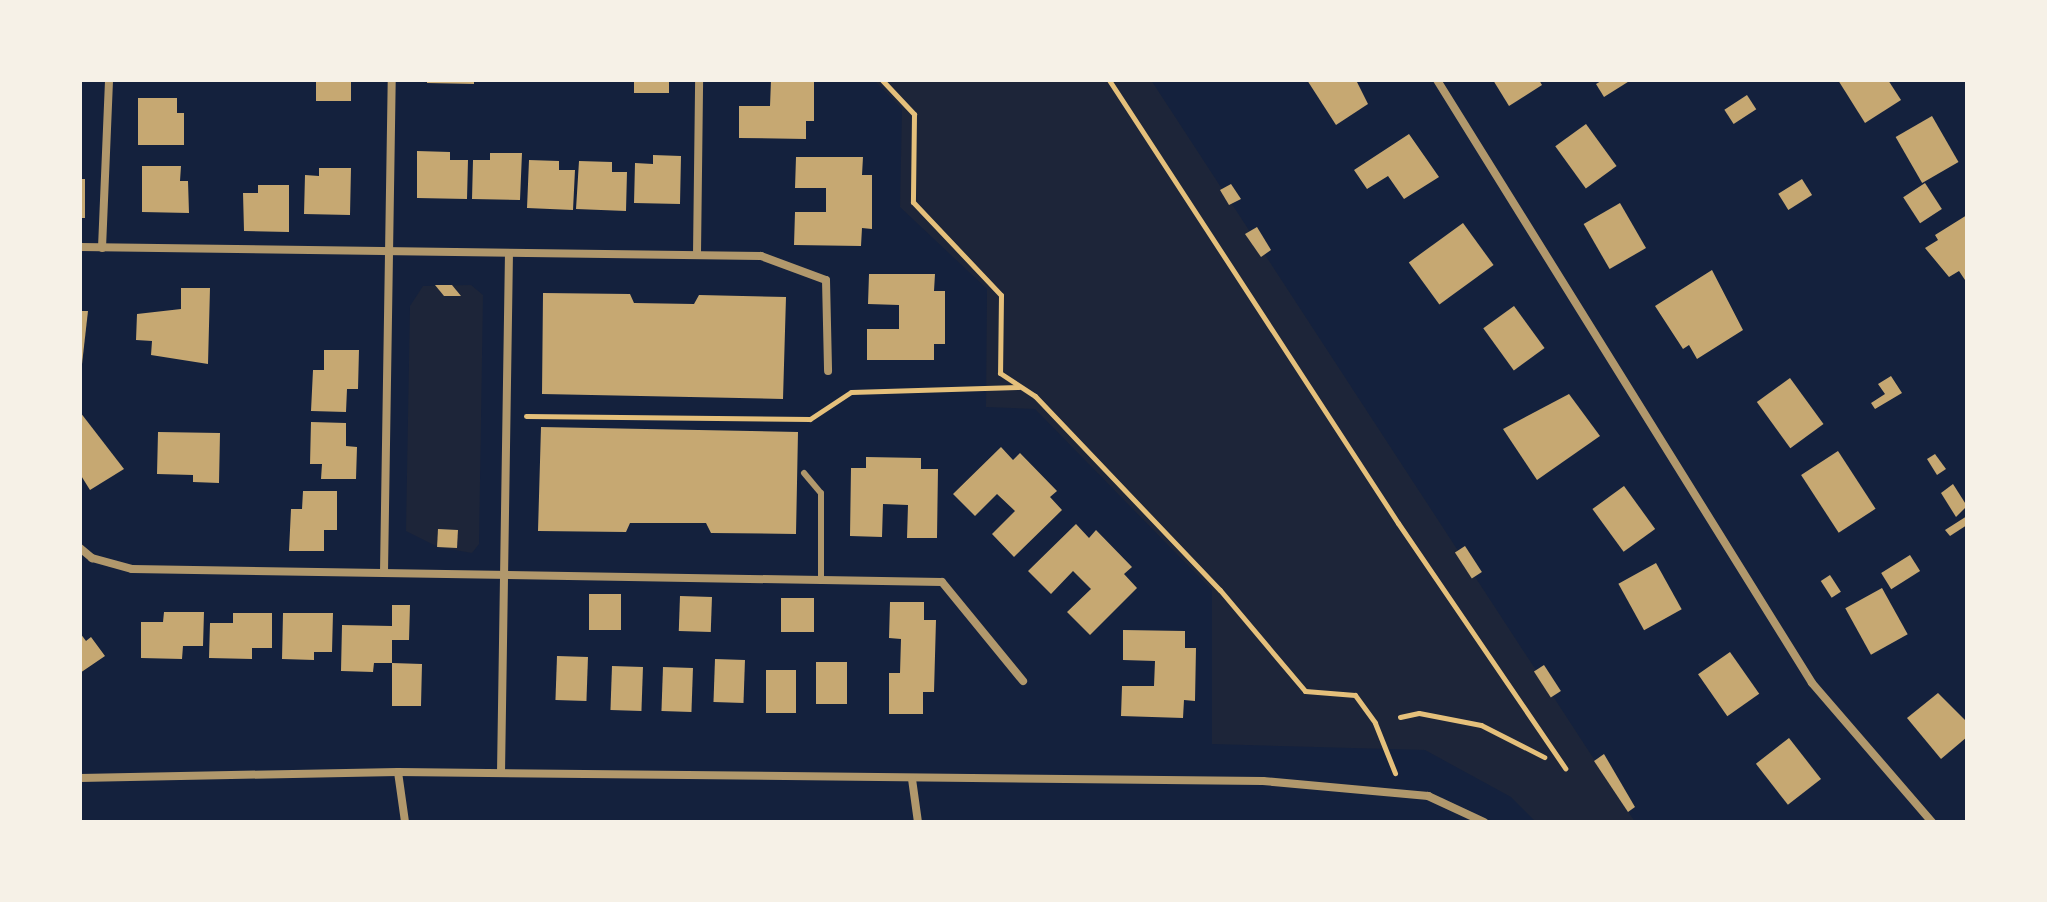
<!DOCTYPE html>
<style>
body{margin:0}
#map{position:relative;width:2047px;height:902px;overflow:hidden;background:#14213d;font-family:Montserrat,sans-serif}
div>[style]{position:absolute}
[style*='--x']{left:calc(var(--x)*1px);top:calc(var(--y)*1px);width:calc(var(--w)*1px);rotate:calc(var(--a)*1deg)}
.green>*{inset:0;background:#1d2539}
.building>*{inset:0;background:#c6a872;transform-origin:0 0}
.path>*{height:5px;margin:-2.5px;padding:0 2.5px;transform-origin:2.5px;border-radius:2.5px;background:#e5c07b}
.service>*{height:6px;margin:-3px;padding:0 3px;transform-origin:3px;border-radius:3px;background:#b1986c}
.minor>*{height:8px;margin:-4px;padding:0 4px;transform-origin:4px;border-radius:4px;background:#b1986c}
span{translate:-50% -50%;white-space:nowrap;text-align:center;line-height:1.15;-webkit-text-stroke:6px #f6f1e7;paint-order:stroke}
.frame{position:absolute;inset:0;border:82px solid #f6f1e7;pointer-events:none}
</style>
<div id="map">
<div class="green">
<div style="clip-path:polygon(874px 80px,1151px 80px,1635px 822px,1536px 822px,1511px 797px,1425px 750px,1212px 744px,1212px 590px,1035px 409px,986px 407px,987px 289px,900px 207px,902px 109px)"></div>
<div style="clip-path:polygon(471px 285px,483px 295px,479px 544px,472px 553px,438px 547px,406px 531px,410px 306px,423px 286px)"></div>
</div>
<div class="building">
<div style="left:316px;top:80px;width:35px;height:21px"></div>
<div style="clip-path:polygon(427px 80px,474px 80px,474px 84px,427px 83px)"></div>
<div style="left:634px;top:80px;width:35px;height:13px"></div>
<div style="clip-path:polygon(771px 80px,814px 80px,814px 121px,806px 121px,806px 139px,739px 138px,739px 106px,770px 106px)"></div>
<div style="clip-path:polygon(1307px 80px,1356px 80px,1368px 104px,1336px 125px)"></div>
<div style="clip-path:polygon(1493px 80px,1539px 80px,1542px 85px,1509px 106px)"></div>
<div style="clip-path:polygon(1603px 80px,1631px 80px,1604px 97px,1596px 84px)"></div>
<div style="clip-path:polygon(1838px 80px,1888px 80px,1901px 100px,1865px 123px)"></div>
<div style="left:1747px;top:95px;width:17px;height:27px;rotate:57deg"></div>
<div style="clip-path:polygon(138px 98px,177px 98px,177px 113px,184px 113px,184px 145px,138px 145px)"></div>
<div style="left:1932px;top:116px;width:53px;height:42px;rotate:60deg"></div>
<div style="left:1586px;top:124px;width:52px;height:38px;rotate:54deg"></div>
<div style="clip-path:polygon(1409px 134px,1439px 177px,1404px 199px,1388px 176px,1367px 189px,1354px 170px)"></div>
<div style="clip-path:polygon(417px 151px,450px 152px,450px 160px,468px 160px,467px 199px,417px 198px)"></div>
<div style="clip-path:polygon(490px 153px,522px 153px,520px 200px,472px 199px,473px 160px,490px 160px)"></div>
<div style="clip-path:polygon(653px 155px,681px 156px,680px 204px,634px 203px,635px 163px,653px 164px)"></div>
<div style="clip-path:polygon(796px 157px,863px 157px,862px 175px,872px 175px,872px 229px,862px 228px,861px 246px,794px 245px,795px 212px,826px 212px,826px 188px,795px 188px)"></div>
<div style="clip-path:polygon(529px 160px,559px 161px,559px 170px,575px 170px,573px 210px,527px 208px)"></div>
<div style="clip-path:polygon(579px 161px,612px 162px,612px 172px,627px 172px,626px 211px,576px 209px)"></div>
<div style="clip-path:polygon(142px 166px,181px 166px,180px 181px,188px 181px,189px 213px,142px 212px)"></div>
<div style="clip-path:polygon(319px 168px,351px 168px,350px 215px,304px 214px,305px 175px,319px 176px)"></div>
<div style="left:80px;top:179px;width:5px;height:39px"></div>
<div style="left:1802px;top:179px;width:19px;height:28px;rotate:58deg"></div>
<div style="left:1925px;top:183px;width:31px;height:26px;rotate:57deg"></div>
<div style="clip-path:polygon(1231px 184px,1241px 199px,1229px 205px,1220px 190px)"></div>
<div style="clip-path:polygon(258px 185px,289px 185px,289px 232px,244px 231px,243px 193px,258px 193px)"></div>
<div style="left:1620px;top:203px;width:52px;height:42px;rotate:60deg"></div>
<div style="clip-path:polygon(1967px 215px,1967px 283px,1959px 271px,1949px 277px,1925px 248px,1938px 240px,1935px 235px)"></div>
<div style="left:1463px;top:223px;width:52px;height:67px;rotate:54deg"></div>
<div style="clip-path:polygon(1257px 227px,1271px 250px,1261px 257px,1245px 234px)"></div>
<div style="clip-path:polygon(1712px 270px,1743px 330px,1697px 359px,1689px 345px,1683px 349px,1655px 306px)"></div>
<div style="clip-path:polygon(869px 274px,935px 274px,934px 291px,945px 291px,945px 344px,934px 344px,934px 360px,867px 360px,867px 329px,899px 329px,899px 305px,868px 304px)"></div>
<div style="clip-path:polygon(435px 285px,452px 285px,461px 296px,444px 296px)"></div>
<div style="clip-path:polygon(181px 288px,210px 288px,208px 364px,151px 355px,152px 341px,136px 340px,137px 314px,181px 309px)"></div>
<div style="clip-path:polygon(543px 293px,630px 294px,634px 303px,694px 304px,699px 295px,786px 297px,783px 399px,542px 394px)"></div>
<div style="left:1514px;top:306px;width:52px;height:38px;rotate:54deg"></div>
<div style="clip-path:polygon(80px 311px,88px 311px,82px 364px,80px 364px)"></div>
<div style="clip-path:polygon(324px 350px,359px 350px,358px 389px,347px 389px,346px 412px,311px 411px,313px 370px,324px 370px)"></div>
<div style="clip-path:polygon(1891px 376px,1902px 393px,1875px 409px,1871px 403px,1885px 394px,1878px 384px)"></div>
<div style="left:1790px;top:378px;width:57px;height:41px;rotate:54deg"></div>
<div style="clip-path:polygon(1569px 394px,1600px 436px,1537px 480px,1503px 429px)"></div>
<div style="clip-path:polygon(80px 412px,124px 469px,90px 490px,80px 474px)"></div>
<div style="clip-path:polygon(311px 422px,346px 423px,346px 446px,357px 447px,356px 479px,321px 479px,322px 464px,310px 464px)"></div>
<div style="clip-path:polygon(541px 427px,798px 432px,796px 534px,711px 533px,706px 523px,630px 523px,626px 532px,538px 531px)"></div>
<div style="clip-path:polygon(158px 432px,220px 433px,219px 483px,193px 482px,193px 475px,157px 474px)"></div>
<div style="clip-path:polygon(1001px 447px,1013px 460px,1020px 453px,1057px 491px,1050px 497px,1062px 510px,1014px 557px,992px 534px,1015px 511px,997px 494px,975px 516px,953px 494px)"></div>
<div style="left:1838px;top:451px;width:69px;height:44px;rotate:57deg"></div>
<div style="clip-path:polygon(1935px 454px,1946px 469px,1937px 475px,1927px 459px)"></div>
<div style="clip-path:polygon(866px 457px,921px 458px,921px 469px,938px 469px,937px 538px,907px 538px,908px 505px,883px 504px,882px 537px,850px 536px,851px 468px,866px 468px)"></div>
<div style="clip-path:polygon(1953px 484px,1967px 506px,1956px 517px,1941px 493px)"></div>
<div style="left:1624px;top:486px;width:53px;height:39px;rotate:54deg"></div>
<div style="clip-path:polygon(303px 491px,337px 491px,337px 530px,324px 530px,324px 551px,289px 551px,291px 509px,302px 509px)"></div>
<div style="clip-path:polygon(1967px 516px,1967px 525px,1950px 536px,1945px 530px)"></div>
<div style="clip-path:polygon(1076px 524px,1089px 538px,1096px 530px,1132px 567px,1124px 574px,1137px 588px,1090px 635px,1067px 612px,1091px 589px,1073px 571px,1051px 594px,1028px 571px)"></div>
<div style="left:438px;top:529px;width:20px;height:18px;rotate:3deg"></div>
<div style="left:1465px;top:546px;width:31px;height:12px;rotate:57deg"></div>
<div style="left:1910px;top:555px;width:19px;height:34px;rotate:58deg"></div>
<div style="left:1656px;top:563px;width:53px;height:43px;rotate:61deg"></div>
<div style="left:1830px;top:575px;width:20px;height:11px;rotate:57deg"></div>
<div style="left:1882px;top:588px;width:53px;height:42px;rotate:61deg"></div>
<div style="left:589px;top:594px;width:32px;height:36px"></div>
<div style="left:680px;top:596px;width:32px;height:35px;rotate:2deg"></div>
<div style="left:781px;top:598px;width:33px;height:34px"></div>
<div style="clip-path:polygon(890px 602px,924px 602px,924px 620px,936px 620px,934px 692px,923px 692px,923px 714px,889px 714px,889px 673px,900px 673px,901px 639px,889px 638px)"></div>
<div style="clip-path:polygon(392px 605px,410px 605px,409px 640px,392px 640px,392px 663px,422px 664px,421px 706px,392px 706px,392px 663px,374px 663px,373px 672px,341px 671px,342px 625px,392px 626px)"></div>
<div style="clip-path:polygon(164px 612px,204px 612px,203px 646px,183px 646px,182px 659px,141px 658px,141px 622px,163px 622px)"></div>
<div style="clip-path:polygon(233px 613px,272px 613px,272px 648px,252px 648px,252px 659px,209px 658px,210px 623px,233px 623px)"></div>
<div style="clip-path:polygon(283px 613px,333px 613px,332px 652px,314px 652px,314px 660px,282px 659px)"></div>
<div style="clip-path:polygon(1123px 630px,1185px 631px,1185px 648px,1196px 648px,1195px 701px,1184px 700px,1183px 718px,1121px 716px,1122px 686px,1154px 686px,1155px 661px,1123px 660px)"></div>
<div style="clip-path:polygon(80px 633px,86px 641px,91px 637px,105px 656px,80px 673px)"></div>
<div style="left:1730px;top:652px;width:51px;height:39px;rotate:55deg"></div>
<div style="left:557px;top:656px;width:31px;height:44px;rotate:2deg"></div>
<div style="left:715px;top:659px;width:30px;height:43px;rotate:2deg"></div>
<div style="left:816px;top:662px;width:31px;height:42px"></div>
<div style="left:1544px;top:665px;width:31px;height:12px;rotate:57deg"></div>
<div style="left:612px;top:666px;width:31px;height:44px;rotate:2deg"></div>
<div style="left:663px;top:667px;width:30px;height:44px;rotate:2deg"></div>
<div style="left:766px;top:670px;width:30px;height:43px"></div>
<div style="clip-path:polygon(1938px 693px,1967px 722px,1967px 737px,1941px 759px,1907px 718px)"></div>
<div style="left:1789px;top:738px;width:52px;height:42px;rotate:52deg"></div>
<div style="clip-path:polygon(1604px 754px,1635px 807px,1628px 812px,1594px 761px)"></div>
</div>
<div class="path">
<div style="--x:882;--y:80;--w:47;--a:46.7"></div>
<div style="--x:914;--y:114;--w:88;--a:90.7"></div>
<div style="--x:913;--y:202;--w:128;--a:46.6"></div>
<div style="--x:1001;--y:295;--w:78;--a:90.7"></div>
<div style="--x:1000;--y:373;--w:42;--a:33.3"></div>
<div style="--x:1035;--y:396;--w:268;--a:46.4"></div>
<div style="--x:1220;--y:590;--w:132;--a:49.9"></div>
<div style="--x:1305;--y:691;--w:50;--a:4.6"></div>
<div style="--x:1355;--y:695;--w:34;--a:54"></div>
<div style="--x:1375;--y:723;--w:54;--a:68.2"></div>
<div style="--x:1109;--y:80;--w:529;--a:56.88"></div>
<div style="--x:1398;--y:523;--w:297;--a:55.7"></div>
<div style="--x:526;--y:416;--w:284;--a:0.6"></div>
<div style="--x:810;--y:419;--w:49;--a:-33.4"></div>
<div style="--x:851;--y:392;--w:168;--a:-1.7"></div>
<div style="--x:1400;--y:717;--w:19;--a:-12"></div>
<div style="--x:1419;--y:713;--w:63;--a:11"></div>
<div style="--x:1481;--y:725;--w:71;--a:26.9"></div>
</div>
<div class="service">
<div style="--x:804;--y:473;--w:26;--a:50"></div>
<div style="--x:821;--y:493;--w:88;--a:90"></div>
</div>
<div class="minor">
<div style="--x:1437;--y:80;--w:710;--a:58.12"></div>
<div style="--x:1812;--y:683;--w:184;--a:49.2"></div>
<div style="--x:80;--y:247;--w:681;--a:0.76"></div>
<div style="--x:761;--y:256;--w:69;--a:20.3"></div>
<div style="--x:826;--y:280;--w:91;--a:88.7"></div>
<div style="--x:102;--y:248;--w:168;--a:-87.6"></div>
<div style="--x:697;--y:254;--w:174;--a:-89.3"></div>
<div style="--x:80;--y:548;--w:16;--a:40"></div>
<div style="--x:92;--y:558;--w:41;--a:15.4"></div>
<div style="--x:132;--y:569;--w:810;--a:0.92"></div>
<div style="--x:942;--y:582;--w:128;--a:50.7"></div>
<div style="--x:384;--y:572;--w:492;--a:-89.1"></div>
<div style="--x:398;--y:772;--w:50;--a:82"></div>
<div style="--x:501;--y:773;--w:520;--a:-89.12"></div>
<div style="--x:80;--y:778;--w:318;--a:-1.1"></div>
<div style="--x:398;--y:772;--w:865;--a:0.6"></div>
<div style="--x:1263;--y:781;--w:166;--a:5.2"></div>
<div style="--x:1428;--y:796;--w:62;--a:24.9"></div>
<div style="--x:912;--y:779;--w:43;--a:82.1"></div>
</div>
<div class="frame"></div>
</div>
